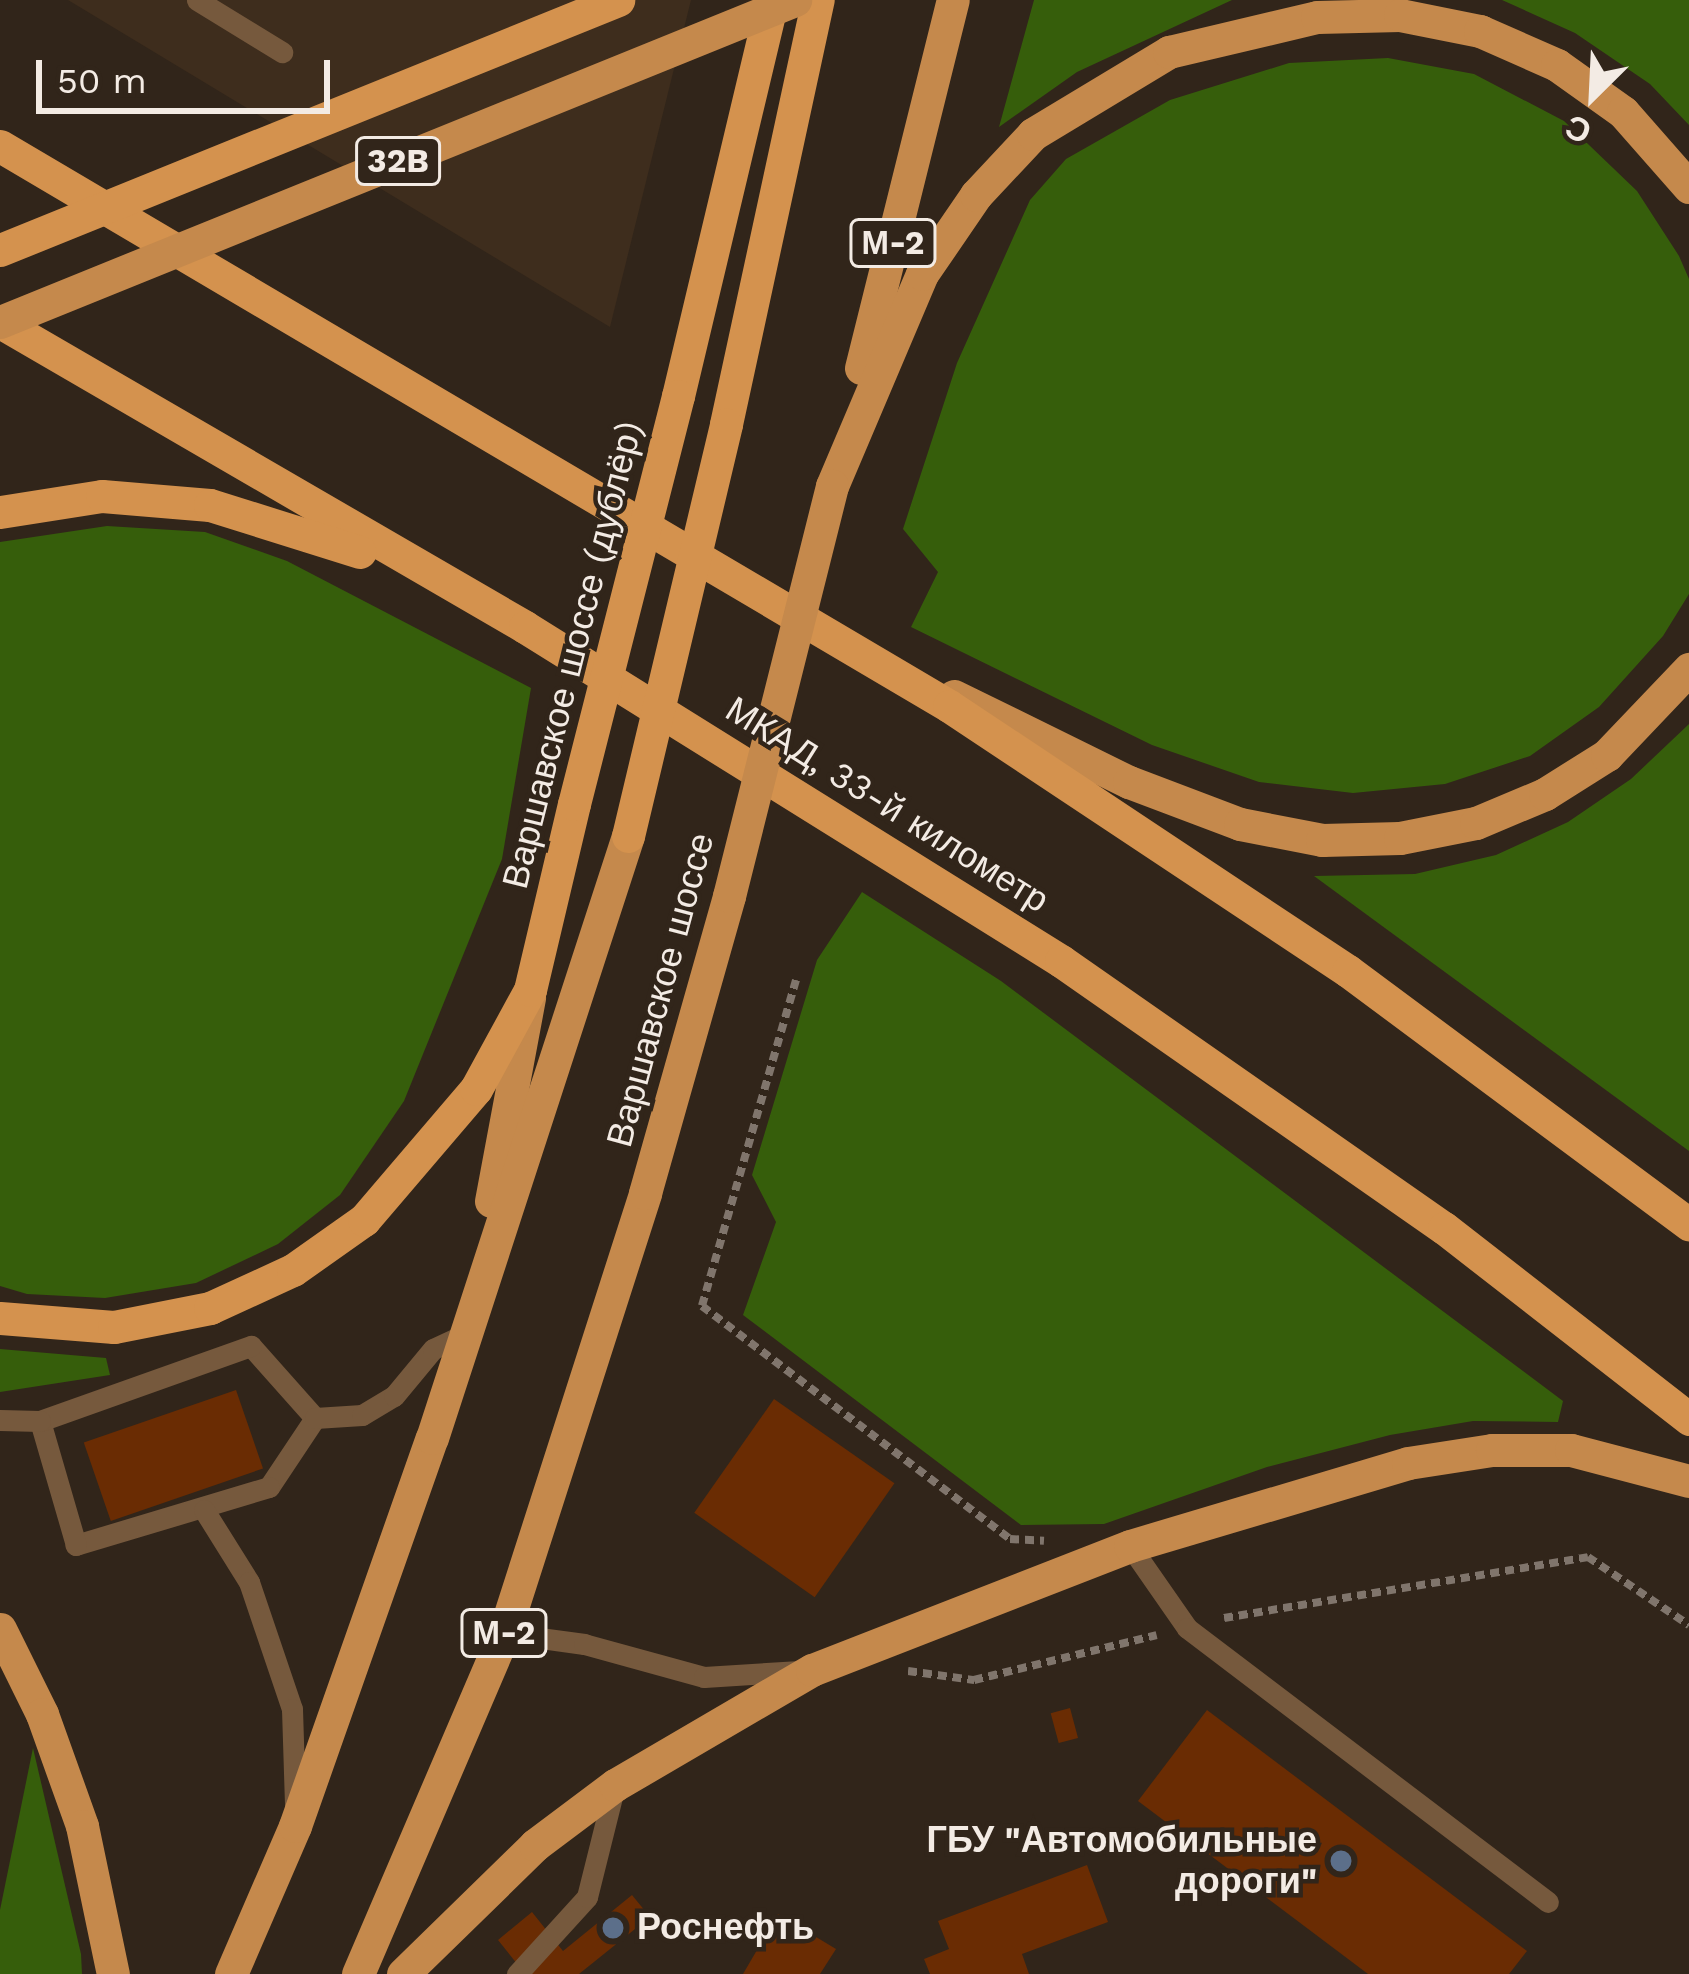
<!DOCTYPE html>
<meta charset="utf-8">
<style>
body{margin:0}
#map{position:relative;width:1689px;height:1974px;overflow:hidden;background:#31251a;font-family:"Work Sans",sans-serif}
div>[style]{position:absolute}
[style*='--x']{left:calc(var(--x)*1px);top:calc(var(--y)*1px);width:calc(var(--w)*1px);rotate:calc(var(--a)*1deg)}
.built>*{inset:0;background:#3e2d1d}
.green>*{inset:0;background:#365e0b}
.building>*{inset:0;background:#6a2c03;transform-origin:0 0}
.path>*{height:8px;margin-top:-4px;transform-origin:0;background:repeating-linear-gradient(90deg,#80756c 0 9px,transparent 0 15px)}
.service>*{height:21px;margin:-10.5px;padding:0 10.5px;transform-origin:10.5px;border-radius:10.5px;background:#76593d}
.primary>*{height:33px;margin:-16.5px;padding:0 16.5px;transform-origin:16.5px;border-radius:16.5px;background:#c5894c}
.trunk>*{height:33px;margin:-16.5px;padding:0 16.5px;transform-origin:16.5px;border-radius:16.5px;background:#d4924e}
.primary-bridge>*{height:33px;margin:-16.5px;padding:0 16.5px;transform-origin:16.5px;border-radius:16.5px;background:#c5894c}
.trunk-bridge>*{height:33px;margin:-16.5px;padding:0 16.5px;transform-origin:16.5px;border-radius:16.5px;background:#d4924e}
.dots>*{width:33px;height:33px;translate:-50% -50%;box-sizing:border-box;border:6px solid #31251a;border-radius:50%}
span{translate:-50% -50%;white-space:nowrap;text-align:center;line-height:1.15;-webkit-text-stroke:9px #31251a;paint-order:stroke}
.shield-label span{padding:3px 9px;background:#31251a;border:3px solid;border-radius:9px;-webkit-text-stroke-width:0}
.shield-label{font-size:33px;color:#f3ebe4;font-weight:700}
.street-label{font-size:36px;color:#f3ebe4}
.poi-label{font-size:36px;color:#f3ebe4;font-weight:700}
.right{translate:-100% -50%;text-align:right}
.left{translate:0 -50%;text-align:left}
.north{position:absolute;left:1533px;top:36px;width:120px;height:120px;-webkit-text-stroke:9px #31251a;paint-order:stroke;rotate:204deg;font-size:33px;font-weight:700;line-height:48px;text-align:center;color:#f3ebe4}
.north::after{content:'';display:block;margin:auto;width:42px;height:54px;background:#f3ebe4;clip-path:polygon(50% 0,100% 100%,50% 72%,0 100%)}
.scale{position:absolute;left:36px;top:60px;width:294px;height:54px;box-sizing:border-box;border:6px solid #f3ebe4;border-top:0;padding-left:15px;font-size:36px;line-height:42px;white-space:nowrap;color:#f3ebe4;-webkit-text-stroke:9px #31251a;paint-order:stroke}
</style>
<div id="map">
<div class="built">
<div style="clip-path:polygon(68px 0,691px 0,610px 327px)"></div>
</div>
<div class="green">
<div style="clip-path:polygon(1034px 0,1232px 0,1077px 72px,999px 127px)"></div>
<div style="clip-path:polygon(1502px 0,1689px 0,1689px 125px,1650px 84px,1575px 33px)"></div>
<div style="clip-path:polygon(1388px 58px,1474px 74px,1564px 121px,1637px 191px,1679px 256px,1689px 279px,1689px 594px,1663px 636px,1599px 707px,1530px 756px,1445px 784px,1353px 793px,1259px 782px,1152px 745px,911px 627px,938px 572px,903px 529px,957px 363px,1030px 200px,1066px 159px,1170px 100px,1289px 63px)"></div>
<div style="clip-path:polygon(107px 526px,205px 532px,287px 561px,531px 688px,502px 859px,404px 1101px,340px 1195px,278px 1244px,196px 1283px,105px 1298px,27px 1294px,0 1286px,0 542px)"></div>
<div style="clip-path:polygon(1689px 724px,1689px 1151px,1314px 876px,1415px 874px,1496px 855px,1568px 822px,1631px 779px)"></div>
<div style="clip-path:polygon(862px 892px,1001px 981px,1563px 1401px,1558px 1422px,1473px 1421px,1390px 1435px,1267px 1467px,1104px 1524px,1021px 1525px,743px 1315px,776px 1222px,752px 1175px,817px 960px)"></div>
<div style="clip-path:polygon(0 1349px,106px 1358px,110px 1375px,0 1392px)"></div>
<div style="clip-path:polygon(33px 1748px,81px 1954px,82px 1974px,0 1974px,0 1910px)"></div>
</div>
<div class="building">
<div style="left:236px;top:1390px;width:83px;height:161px;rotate:71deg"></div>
<div style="left:774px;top:1399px;width:147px;height:139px;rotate:35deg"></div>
<div style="left:1070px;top:1708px;width:31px;height:20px;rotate:75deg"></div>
<div style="clip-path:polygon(1207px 1710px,1527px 1951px,1509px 1974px,1368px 1974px,1138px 1801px)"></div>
<div style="clip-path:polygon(1087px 1865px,1108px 1922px,1022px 1954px,1029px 1974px,930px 1974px,924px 1959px,949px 1949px,938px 1921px)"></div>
<div style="clip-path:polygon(632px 1895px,650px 1917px,579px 1974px,525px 1974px,498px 1940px,532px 1912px,563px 1951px)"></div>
<div style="clip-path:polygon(778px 1914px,836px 1949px,820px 1974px,743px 1974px)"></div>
</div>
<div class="path">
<div style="--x:796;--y:980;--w:339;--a:106.1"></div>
<div style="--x:702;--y:1306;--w:386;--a:37.1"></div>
<div style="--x:1010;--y:1539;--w:34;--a:3"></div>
<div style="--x:1224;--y:1618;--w:369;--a:-9.5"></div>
<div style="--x:1588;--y:1557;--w:122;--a:34"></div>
<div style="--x:908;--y:1671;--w:67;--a:7.8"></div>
<div style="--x:974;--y:1680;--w:188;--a:-13.8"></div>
</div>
<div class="service">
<div style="--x:197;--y:0;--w:100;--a:31.5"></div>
<div style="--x:251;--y:1346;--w:96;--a:48.4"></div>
<div style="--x:315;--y:1418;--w:83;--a:123.7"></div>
<div style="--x:269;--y:1487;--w:202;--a:163.3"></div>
<div style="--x:76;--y:1545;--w:129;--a:-106.2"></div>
<div style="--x:40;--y:1421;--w:224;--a:-19.6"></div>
<div style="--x:315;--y:1418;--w:47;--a:-3.7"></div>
<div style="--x:362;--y:1415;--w:37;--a:-31"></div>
<div style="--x:394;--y:1396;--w:61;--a:-50.3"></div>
<div style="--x:433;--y:1349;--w:38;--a:-25"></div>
<div style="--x:0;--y:1420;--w:40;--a:1.4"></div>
<div style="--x:204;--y:1510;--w:85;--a:58"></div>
<div style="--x:249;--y:1582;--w:134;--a:71.3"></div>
<div style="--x:292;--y:1709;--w:98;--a:88.2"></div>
<div style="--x:1130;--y:1546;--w:100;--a:55.2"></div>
<div style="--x:1187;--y:1628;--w:453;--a:37.2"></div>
<div style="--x:504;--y:1633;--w:81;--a:7.8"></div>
<div style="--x:584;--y:1644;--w:124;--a:15.4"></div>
<div style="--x:704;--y:1677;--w:96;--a:-3.6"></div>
<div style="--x:517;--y:1974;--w:104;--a:-47.7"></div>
<div style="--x:587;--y:1897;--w:115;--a:-76"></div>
</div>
<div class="primary">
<div style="--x:861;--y:368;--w:379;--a:-76"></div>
<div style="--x:832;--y:486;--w:230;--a:-67"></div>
<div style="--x:922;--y:274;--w:96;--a:-55.6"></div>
<div style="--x:976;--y:195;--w:83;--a:-46.9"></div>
<div style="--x:1033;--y:134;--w:159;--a:-31.1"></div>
<div style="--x:1169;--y:52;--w:152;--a:-13.3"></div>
<div style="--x:1317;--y:17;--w:83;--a:-1.4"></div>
<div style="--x:1400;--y:15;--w:82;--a:11.3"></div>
<div style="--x:1480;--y:31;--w:84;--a:23.8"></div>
<div style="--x:1557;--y:65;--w:81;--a:35.5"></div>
<div style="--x:1623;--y:112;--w:100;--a:48.7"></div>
<div style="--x:954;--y:696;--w:195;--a:26.2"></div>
<div style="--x:1129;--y:782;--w:119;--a:20.7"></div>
<div style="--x:1240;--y:824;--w:84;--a:11"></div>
<div style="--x:1322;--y:840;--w:78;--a:-1.5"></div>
<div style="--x:1400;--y:838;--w:77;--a:-11.2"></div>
<div style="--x:1476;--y:823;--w:75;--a:-22.8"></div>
<div style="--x:1545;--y:794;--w:73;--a:-32.2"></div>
<div style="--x:1607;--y:755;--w:119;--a:-46.4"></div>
<div style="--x:491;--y:1201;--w:207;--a:-79.4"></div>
<div style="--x:0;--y:1629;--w:95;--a:63.7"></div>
<div style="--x:42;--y:1714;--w:119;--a:70.3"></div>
<div style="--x:82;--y:1826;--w:151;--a:78.2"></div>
<div style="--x:231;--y:1974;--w:161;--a:-66.6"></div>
<div style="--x:295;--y:1826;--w:411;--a:-70.6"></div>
<div style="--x:432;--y:1438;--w:633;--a:-71.97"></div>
<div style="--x:358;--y:1974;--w:371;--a:-66.8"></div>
<div style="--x:504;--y:1633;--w:462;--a:-72.2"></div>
<div style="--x:645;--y:1193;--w:309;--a:-74.2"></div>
<div style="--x:403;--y:1974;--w:185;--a:-44.3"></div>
<div style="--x:535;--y:1845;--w:100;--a:-36.9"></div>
<div style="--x:615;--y:1785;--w:228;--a:-30.3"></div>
<div style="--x:812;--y:1670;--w:341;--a:-21.3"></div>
<div style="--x:1130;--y:1546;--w:290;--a:-16.6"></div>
<div style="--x:1408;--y:1463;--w:85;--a:-8.8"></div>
<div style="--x:1492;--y:1450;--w:79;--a:0"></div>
<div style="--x:1571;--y:1450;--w:122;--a:14.7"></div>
</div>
<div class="trunk">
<div style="--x:0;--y:146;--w:1102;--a:30.54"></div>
<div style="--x:949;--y:706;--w:479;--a:33.6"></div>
<div style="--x:1348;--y:971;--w:425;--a:36.6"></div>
<div style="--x:0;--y:322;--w:607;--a:30.15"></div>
<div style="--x:525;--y:627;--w:632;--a:31.93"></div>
<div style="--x:1061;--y:961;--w:467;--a:34.9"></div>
<div style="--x:1444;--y:1228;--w:311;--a:37.9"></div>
<div style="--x:678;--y:396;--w:407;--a:-76.6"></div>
<div style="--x:726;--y:424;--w:434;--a:-77.8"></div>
<div style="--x:0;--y:512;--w:103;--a:-8.9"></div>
<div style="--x:102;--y:496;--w:108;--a:4.8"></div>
<div style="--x:210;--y:505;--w:157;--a:17.4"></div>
<div style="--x:0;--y:1318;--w:114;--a:4.5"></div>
<div style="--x:114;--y:1327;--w:98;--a:-11.2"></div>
<div style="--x:210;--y:1308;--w:91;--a:-24.6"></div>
<div style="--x:293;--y:1270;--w:87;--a:-35.2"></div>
<div style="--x:364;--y:1220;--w:172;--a:-49.5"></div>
<div style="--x:476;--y:1089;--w:113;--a:-61.4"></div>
<div style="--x:530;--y:990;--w:191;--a:-76.7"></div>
</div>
<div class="primary-bridge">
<div style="--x:0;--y:322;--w:858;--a:-22.05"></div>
<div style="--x:729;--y:896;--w:423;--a:-75.9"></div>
</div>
<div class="trunk-bridge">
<div style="--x:0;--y:250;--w:667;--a:-22.02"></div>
<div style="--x:574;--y:804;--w:421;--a:-75.7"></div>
<div style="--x:628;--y:836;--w:423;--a:-76.6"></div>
</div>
<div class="dots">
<div style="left:1341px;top:1861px;background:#5c6f8a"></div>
<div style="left:613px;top:1928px;background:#5c6f8a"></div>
</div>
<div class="shield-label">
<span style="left:398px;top:161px">32B</span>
<span style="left:893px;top:243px">М-2</span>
<span style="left:504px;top:1633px">М-2</span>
</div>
<div class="street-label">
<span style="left:573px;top:655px;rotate:-76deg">Варшавское шоссе (дублёр)</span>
<span style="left:887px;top:805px;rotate:32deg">МКАД, 33-й километр</span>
<span style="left:661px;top:990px;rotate:-75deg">Варшавское шоссе</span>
</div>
<div class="poi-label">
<span class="right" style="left:1317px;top:1861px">ГБУ "Автомобильные<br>дороги"</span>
<span class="left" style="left:637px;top:1928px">Роснефть</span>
</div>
<div class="north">С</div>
<div class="scale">50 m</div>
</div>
